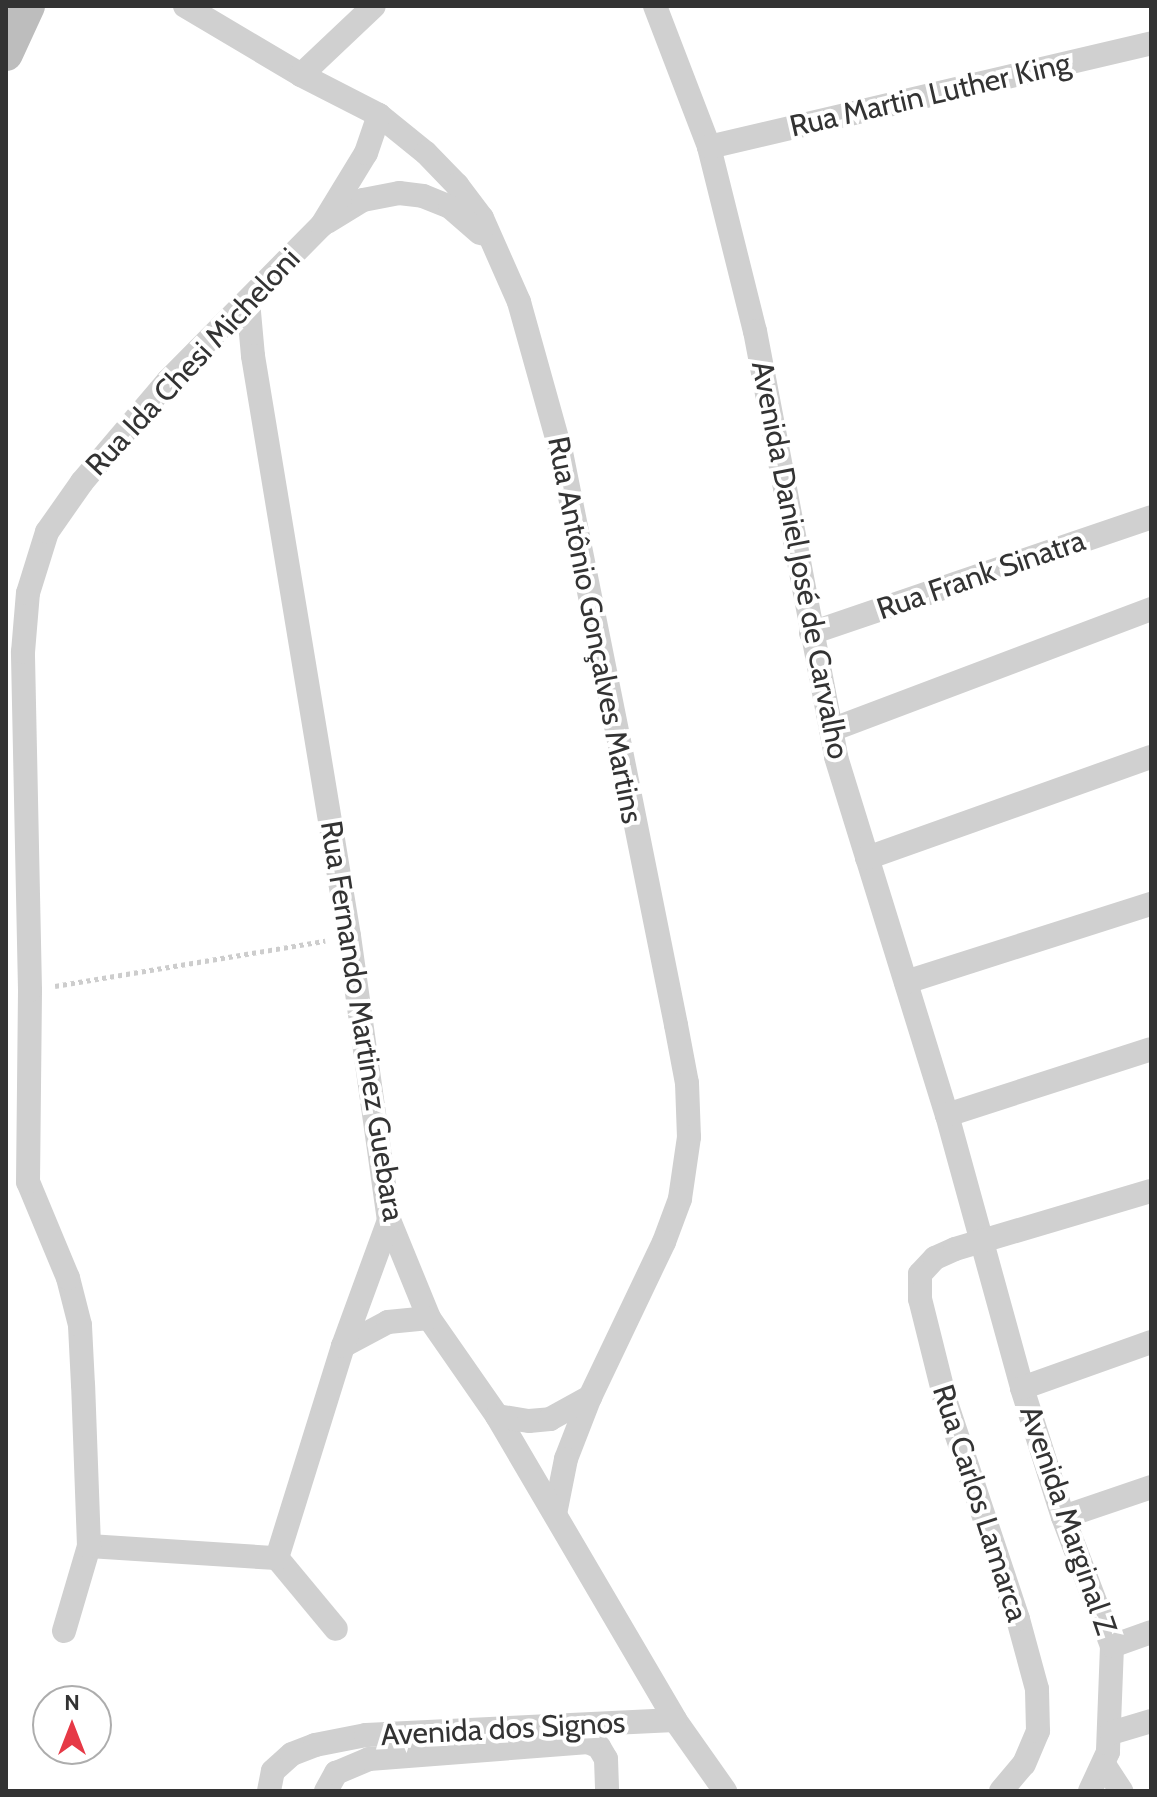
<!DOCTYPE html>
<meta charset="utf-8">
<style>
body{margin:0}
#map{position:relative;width:1157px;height:1797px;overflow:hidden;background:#fff;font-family:Cabin,sans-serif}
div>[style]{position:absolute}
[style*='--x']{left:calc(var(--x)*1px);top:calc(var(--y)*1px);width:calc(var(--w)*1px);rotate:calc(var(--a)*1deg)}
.path>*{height:5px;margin-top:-2.5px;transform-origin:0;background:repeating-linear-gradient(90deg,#cdcdcd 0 4px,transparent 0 8px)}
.minor>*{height:24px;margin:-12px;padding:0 12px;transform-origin:12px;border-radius:12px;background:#d0d0d0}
.secondary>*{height:34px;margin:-17px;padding:0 17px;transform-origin:17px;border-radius:17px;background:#bdbdbd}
span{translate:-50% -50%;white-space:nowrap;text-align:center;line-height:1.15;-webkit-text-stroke:8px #fff;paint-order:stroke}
.street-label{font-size:30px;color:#333}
.frame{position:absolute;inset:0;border:8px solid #333;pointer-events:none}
.north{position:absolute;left:32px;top:1685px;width:80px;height:80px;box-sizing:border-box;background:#fff;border:2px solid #adadad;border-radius:50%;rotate:0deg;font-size:22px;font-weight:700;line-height:32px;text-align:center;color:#333}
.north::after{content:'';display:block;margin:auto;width:28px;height:36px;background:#e63946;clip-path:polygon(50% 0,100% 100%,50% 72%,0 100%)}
</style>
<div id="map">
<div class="path">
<div style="--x:55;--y:986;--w:274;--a:-9.5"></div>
</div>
<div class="minor">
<div style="--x:185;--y:6;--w:135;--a:30.7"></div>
<div style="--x:301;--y:75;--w:88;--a:27.1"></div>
<div style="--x:379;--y:115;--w:60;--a:39"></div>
<div style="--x:426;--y:153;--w:45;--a:45.9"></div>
<div style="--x:457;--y:185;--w:41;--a:52.9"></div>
<div style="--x:482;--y:218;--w:92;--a:66.2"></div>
<div style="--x:519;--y:302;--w:156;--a:74.4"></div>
<div style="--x:561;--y:452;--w:584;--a:78.65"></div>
<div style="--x:676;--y:1025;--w:59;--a:79.3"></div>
<div style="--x:687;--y:1083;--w:54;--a:87.9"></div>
<div style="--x:689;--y:1137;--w:63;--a:98.3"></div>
<div style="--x:680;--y:1199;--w:46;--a:110.4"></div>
<div style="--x:664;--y:1242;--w:172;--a:115.5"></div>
<div style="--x:590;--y:1397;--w:66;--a:111.2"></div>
<div style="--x:566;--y:1459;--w:56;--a:101.3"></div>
<div style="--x:655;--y:6;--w:151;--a:69"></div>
<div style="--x:709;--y:147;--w:190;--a:76"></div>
<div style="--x:755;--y:331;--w:434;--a:79.2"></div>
<div style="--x:836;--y:757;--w:375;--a:72.8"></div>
<div style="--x:947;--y:1115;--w:283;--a:74.6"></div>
<div style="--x:1022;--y:1388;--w:135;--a:72.4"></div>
<div style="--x:1063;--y:1517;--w:138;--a:69.2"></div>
<div style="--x:1112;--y:1646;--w:106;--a:92.2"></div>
<div style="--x:1108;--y:1752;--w:43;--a:114.8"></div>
<div style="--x:301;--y:75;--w:100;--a:-43.4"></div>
<div style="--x:709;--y:147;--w:454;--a:-13.2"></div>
<div style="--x:327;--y:222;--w:42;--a:-31.4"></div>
<div style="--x:363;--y:200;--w:37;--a:-11"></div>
<div style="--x:399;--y:193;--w:24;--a:7"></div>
<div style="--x:423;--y:196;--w:29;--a:22"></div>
<div style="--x:450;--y:207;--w:40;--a:41"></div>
<div style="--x:248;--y:301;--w:55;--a:84.8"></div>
<div style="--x:253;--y:356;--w:588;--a:80.6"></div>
<div style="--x:349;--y:936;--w:287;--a:82"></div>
<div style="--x:389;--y:1220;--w:106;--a:67.8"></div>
<div style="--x:429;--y:1318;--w:119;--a:55.2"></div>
<div style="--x:497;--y:1416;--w:352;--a:59.6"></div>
<div style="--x:675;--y:1720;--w:87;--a:54.8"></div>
<div style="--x:811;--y:633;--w:359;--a:-18.8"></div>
<div style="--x:831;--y:730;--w:342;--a:-20.7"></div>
<div style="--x:867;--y:858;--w:301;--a:-19.6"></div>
<div style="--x:906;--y:982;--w:257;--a:-17.7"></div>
<div style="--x:947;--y:1115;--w:214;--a:-17.9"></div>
<div style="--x:343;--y:1346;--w:51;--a:-28.1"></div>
<div style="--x:388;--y:1322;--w:41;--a:-5.6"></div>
<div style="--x:1022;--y:1388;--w:137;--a:-19.6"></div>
<div style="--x:497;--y:1416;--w:32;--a:9"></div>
<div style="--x:529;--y:1421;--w:21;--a:-5"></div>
<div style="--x:550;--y:1419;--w:46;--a:-28.8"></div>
<div style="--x:1063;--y:1517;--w:93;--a:-18.8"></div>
<div style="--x:89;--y:1546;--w:188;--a:3.7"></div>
<div style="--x:277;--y:1558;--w:92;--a:50.3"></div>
<div style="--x:277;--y:1558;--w:222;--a:-72.7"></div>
<div style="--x:343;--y:1346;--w:134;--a:-69.9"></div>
<div style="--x:64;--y:1631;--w:89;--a:-73.6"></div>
<div style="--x:89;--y:1546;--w:161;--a:-92.1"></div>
<div style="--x:83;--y:1385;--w:60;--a:-92.9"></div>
<div style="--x:80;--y:1325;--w:49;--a:-104.3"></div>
<div style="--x:68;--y:1278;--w:104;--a:-112.6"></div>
<div style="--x:28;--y:1182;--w:192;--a:-89.4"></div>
<div style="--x:30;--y:990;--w:338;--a:-91.2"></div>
<div style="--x:23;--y:652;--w:59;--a:-85.2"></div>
<div style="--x:28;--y:593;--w:64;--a:-72.7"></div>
<div style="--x:47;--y:532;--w:61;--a:-55"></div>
<div style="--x:82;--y:482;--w:133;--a:-49.6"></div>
<div style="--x:168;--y:381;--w:219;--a:-45.4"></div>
<div style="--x:322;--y:225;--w:84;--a:-58.6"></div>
<div style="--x:366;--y:153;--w:40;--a:-71.1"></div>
<div style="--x:1112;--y:1646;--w:41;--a:-19.7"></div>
<div style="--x:1111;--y:1733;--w:42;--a:-16.7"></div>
<div style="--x:1105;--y:1766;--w:30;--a:57"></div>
<div style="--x:269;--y:1791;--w:20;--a:-79"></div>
<div style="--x:273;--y:1771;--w:25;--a:-42"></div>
<div style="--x:292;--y:1754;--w:25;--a:-21"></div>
<div style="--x:315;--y:1745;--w:52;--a:-11.1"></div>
<div style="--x:366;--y:1735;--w:309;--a:-2.8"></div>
<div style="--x:326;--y:1791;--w:21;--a:-61"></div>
<div style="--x:336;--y:1773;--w:36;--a:-23"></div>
<div style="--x:369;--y:1759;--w:220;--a:-4.4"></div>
<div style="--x:588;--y:1742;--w:12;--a:24"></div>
<div style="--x:599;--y:1747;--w:14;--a:60"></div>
<div style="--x:606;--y:1759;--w:32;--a:88"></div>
<div style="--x:1001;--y:1791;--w:35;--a:-50"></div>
<div style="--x:1024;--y:1764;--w:36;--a:-67"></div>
<div style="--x:1038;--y:1731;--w:42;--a:-91.4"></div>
<div style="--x:1037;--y:1689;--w:73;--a:-105.2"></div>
<div style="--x:1018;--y:1619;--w:232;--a:-108.4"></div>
<div style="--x:945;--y:1399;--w:103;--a:-104"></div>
<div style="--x:920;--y:1299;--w:25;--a:-90"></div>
<div style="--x:920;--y:1274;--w:22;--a:-47"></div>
<div style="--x:935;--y:1258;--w:22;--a:-24"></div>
<div style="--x:955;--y:1249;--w:204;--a:-16.5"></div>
</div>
<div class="secondary">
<div style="--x:6;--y:54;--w:53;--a:-65.4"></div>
</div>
<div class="street-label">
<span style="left:930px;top:95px;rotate:-13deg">Rua Martin Luther King</span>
<span style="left:193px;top:362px;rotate:-47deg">Rua Ida Chesi Micheloni</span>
<span style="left:800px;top:560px;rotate:79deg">Avenida Daniel José de Carvalho</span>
<span style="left:981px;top:575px;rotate:-19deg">Rua Frank Sinatra</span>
<span style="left:595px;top:630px;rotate:79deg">Rua Antônio Gonçalves Martins</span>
<span style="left:362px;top:1021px;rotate:81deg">Rua Fernando Martinez Guebara</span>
<span style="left:980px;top:1503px;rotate:72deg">Rua Carlos Lamarca</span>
<span style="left:1068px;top:1520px;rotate:71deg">Avenida Marginal Z</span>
<span style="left:503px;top:1729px;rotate:-3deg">Avenida dos Signos</span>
</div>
<div class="frame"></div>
<div class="north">N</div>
</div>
